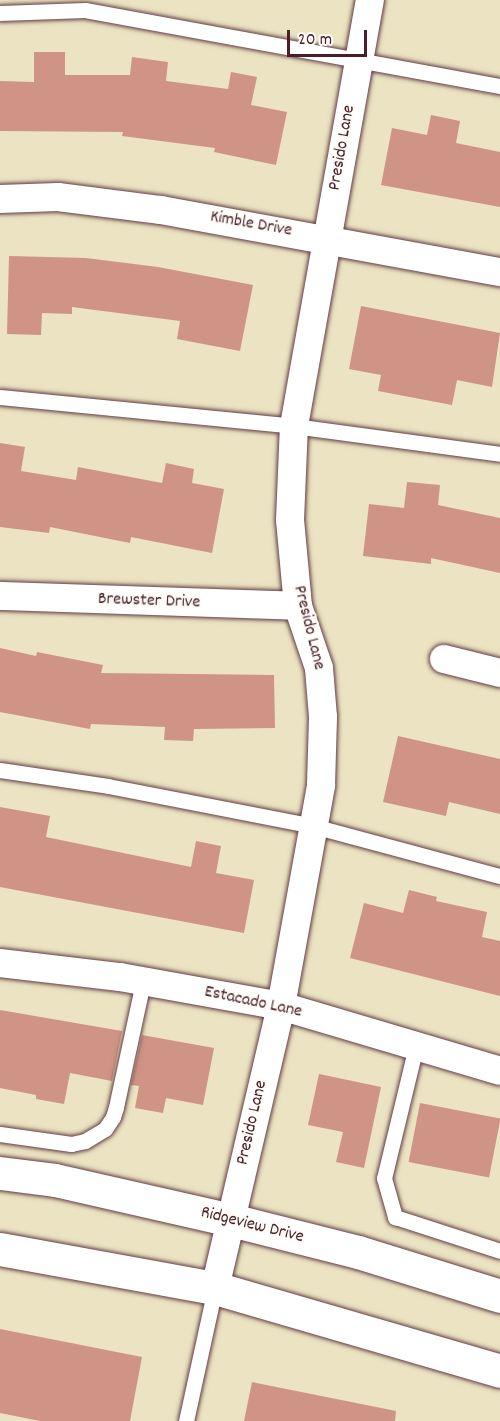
<!DOCTYPE html>
<style>
body{margin:0}
#map{position:relative;width:500px;height:1421px;overflow:hidden;background:#ebe3c2;font-family:Dekko,sans-serif}
div>[style]{position:absolute}
[style*='--x']{left:calc(var(--x)*1px);top:calc(var(--y)*1px);width:calc(var(--w)*1px);rotate:calc(var(--a)*1deg)}
.building>*{inset:0;background:#cf9486;transform-origin:0 0}
.roads{filter:drop-shadow(0 0 2px #623c42) drop-shadow(0 0 2px #623c42)}
.lane>*{height:15px;margin:-7.5px;padding:0 7.5px;transform-origin:7.5px;border-radius:7.5px;background:#fff}
.street>*{height:28px;margin:-14px;padding:0 14px;transform-origin:14px;border-radius:14px;background:#fff}
.secondary>*{height:33px;margin:-16.5px;padding:0 16.5px;transform-origin:16.5px;border-radius:16.5px;background:#fff}
span{translate:-50% -50%;white-space:nowrap;text-align:center;line-height:1.15;-webkit-text-stroke:4.5px #fdfcf7;paint-order:stroke}
.street-label{font-size:18px;color:#4a1f2b}
.scale{position:absolute;left:287px;top:30px;width:80px;height:27px;box-sizing:border-box;border:3px solid #4a1f2b;border-top:0;padding-left:8px;font-size:18px;line-height:21px;white-space:nowrap;color:#4a1f2b;-webkit-text-stroke:4px #fdfcf7;paint-order:stroke}
</style>
<div id="map">
<div class="building">
<div style="clip-path:polygon(34px 52px,65px 52px,65px 75px,130px 75px,132px 57px,168px 62px,166px 81px,228px 89px,231px 72px,257px 77px,251px 105px,287px 112px,276px 165px,214px 152px,215px 148px,122px 136px,123px 132px,0 131px,0 81px,34px 82px)"></div>
<div style="clip-path:polygon(431px 115px,460px 121px,456px 143px,500px 152px,500px 207px,381px 185px,392px 128px,427px 135px)"></div>
<div style="clip-path:polygon(9px 256px,86px 258px,158px 267px,253px 285px,240px 351px,177px 339px,180px 321px,72px 307px,72px 314px,42px 313px,41px 335px,7px 334px)"></div>
<div style="clip-path:polygon(361px 306px,500px 333px,492px 387px,457px 380px,452px 405px,378px 391px,381px 375px,349px 369px)"></div>
<div style="clip-path:polygon(0 443px,25px 447px,21px 471px,76px 480px,78px 467px,162px 483px,166px 463px,194px 469px,192px 483px,224px 489px,212px 553px,131px 537px,130px 543px,50px 527px,49px 533px,0 527px)"></div>
<div style="clip-path:polygon(407px 482px,440px 485px,438px 505px,500px 518px,500px 573px,431px 558px,431px 564px,363px 556px,369px 504px,404px 508px)"></div>
<div style="clip-path:polygon(0 648px,36px 656px,37px 652px,103px 665px,101px 673px,274px 675px,275px 728px,194px 729px,193px 741px,164px 740px,165px 727px,91px 724px,90px 729px,0 712px)"></div>
<div style="clip-path:polygon(398px 736px,500px 759px,500px 814px,449px 802px,446px 816px,383px 802px)"></div>
<div style="clip-path:polygon(0 807px,50px 816px,46px 837px,191px 867px,196px 841px,221px 846px,216px 873px,254px 880px,244px 933px,0 887px)"></div>
<div style="clip-path:polygon(409px 890px,437px 897px,436px 901px,487px 912px,482px 937px,500px 941px,500px 996px,350px 958px,364px 903px,403px 913px)"></div>
<div style="clip-path:polygon(0 1010px,122px 1031px,112px 1081px,70px 1073px,64px 1104px,36px 1099px,36px 1095px,0 1088px)"></div>
<div style="clip-path:polygon(142px 1035px,214px 1048px,203px 1105px,166px 1098px,163px 1113px,135px 1108px,139px 1086px,131px 1085px)"></div>
<div style="clip-path:polygon(319px 1074px,381px 1087px,364px 1168px,336px 1162px,343px 1132px,308px 1125px)"></div>
<div style="left:420px;top:1103px;width:82px;height:60px;rotate:11deg"></div>
<div style="clip-path:polygon(0 1329px,142px 1357px,130px 1421px,40px 1421px,0 1413px)"></div>
<div style="clip-path:polygon(252px 1382px,396px 1411px,395px 1421px,244px 1421px)"></div>
</div>
<div class="roads">
<div class="lane">
<div style="--x:0;--y:13;--w:85;--a:-2"></div>
<div style="--x:85;--y:10;--w:422;--a:10.4"></div>
<div style="--x:0;--y:397;--w:295;--a:5.6"></div>
<div style="--x:294;--y:426;--w:208;--a:7.7"></div>
<div style="--x:0;--y:770;--w:109;--a:8.4"></div>
<div style="--x:108;--y:786;--w:209;--a:11"></div>
<div style="--x:313;--y:826;--w:194;--a:15"></div>
<div style="--x:416;--y:1046;--w:136;--a:103.6"></div>
<div style="--x:384;--y:1178;--w:41;--a:74.2"></div>
<div style="--x:395;--y:1217;--w:110;--a:17.9"></div>
<div style="--x:0;--y:1134;--w:72;--a:8"></div>
<div style="--x:71;--y:1144;--w:14;--a:-12"></div>
<div style="--x:85;--y:1141;--w:23;--a:-31"></div>
<div style="--x:105;--y:1129;--w:14;--a:-56"></div>
<div style="--x:113;--y:1117;--w:10;--a:-73"></div>
<div style="--x:116;--y:1107;--w:128;--a:-77.8"></div>
<div style="--x:186;--y:1421;--w:136;--a:-77.7"></div>
</div>
<div class="street">
<div style="--x:0;--y:199;--w:58;--a:-2"></div>
<div style="--x:58;--y:197;--w:104;--a:7.2"></div>
<div style="--x:161;--y:210;--w:345;--a:10.4"></div>
<div style="--x:0;--y:596;--w:298;--a:1.9"></div>
<div style="--x:444;--y:659;--w:58;--a:14"></div>
<div style="--x:0;--y:963;--w:121;--a:6.7"></div>
<div style="--x:120;--y:977;--w:164;--a:10.2"></div>
<div style="--x:281;--y:1006;--w:228;--a:16.5"></div>
<div style="--x:215;--y:1288;--w:290;--a:-76.8"></div>
<div style="--x:281;--y:1006;--w:225;--a:-79.7"></div>
<div style="--x:321;--y:785;--w:68;--a:-88.3"></div>
<div style="--x:323;--y:717;--w:49;--a:-94.7"></div>
<div style="--x:319;--y:668;--w:65;--a:-108.7"></div>
<div style="--x:298;--y:606;--w:86;--a:-95.3"></div>
<div style="--x:290;--y:520;--w:94;--a:-87.6"></div>
<div style="--x:294;--y:426;--w:433;--a:-79.9"></div>
</div>
<div class="secondary">
<div style="--x:0;--y:1173;--w:55;--a:7.3"></div>
<div style="--x:55;--y:1180;--w:180;--a:12.8"></div>
<div style="--x:231;--y:1220;--w:131;--a:14.1"></div>
<div style="--x:358;--y:1252;--w:149;--a:17.2"></div>
<div style="--x:0;--y:1249;--w:219;--a:10.3"></div>
<div style="--x:215;--y:1288;--w:297;--a:16.2"></div>
</div>
</div>
<div class="street-label">
<span style="left:343px;top:148px;rotate:-80deg">Presido Lane</span>
<span style="left:251px;top:225px;rotate:10deg">Kimble Drive</span>
<span style="left:149px;top:602px;rotate:2deg">Brewster Drive</span>
<span style="left:308px;top:628px;rotate:76deg">Presido Lane</span>
<span style="left:253px;top:1003px;rotate:12deg">Estacado Lane</span>
<span style="left:253px;top:1123px;rotate:-77deg">Presido Lane</span>
<span style="left:252px;top:1226px;rotate:14deg">Ridgeview Drive</span>
</div>
<div class="scale">20 m</div>
</div>
